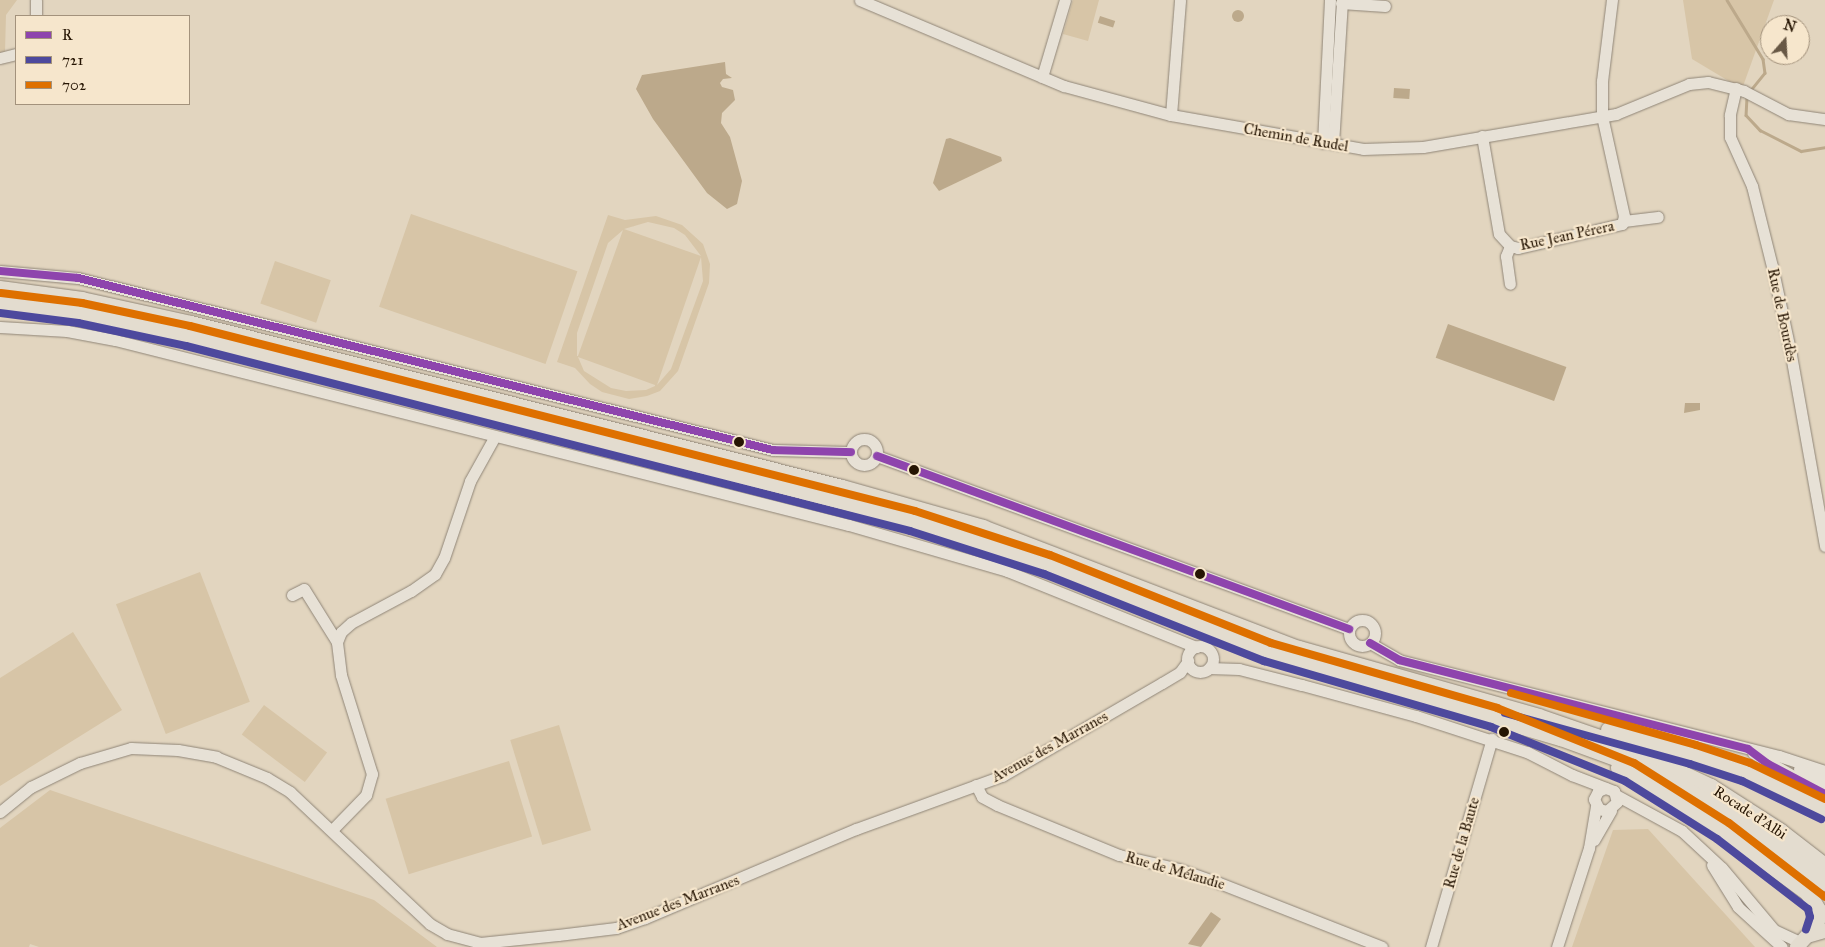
<!DOCTYPE html>
<meta charset="utf-8">
<style>
body{margin:0}
#map{position:relative;width:1825px;height:947px;overflow:hidden;background:#e2d5bf;font-family:"IM FELL Great Primer",serif}
div>[style]{position:absolute}
[style*='--x']{left:calc(var(--x)*1px);top:calc(var(--y)*1px);width:calc(var(--w)*1px);rotate:calc(var(--a)*1deg)}
.green>*{inset:0;background:#d7c5a7;transform-origin:0 0}
.water>*{inset:0;background:#bca98b;transform-origin:0 0}
.round{border-radius:50%}
.stream>*{height:2.5px;margin:-1.25px;padding:0 1.25px;transform-origin:1.25px;border-radius:1.25px;background:#bca98b}
.roads{filter:drop-shadow(0 0 1px #8f8577) drop-shadow(0 0 1px #8f8577)}
.minor>*{height:11px;margin:-5.5px;padding:0 5.5px;transform-origin:5.5px;border-radius:5.5px;background:#e7e1d6}
.minor>.ring{margin:-5.5px;padding:0;box-sizing:content-box;background:none;border:11px solid #e7e1d6;border-radius:50%}
.major>*{height:14px;margin:-7px;padding:0 7px;transform-origin:7px;border-radius:7px;background:#e3dccf}
.highway>*{height:16px;margin:-8px;padding:0 8px;transform-origin:8px;border-radius:8px;background:#e3dccf}
.bus-1>*{height:8px;margin:-4px;padding:0 4px;transform-origin:4px;border-radius:4px;background:#8e44ad}
.bus-2>*{height:8px;margin:-4px;padding:0 4px;transform-origin:4px;border-radius:4px;background:#4d499d}
.bus-3>*{height:8px;margin:-4px;padding:0 4px;transform-origin:4px;border-radius:4px;background:#de7000}
.dots>*{width:14px;height:14px;translate:-50% -50%;box-sizing:border-box;border:2px solid #f6e6cc;border-radius:50%}
span{translate:-50% -50%;white-space:nowrap;text-align:center;line-height:1.15;-webkit-text-stroke:4.5px #f6e6cc;paint-order:stroke}
.street-label{font-size:15px;color:#261503}
.legend{position:absolute;left:15px;top:15px;width:175px;height:90px;box-sizing:border-box;background:#f6e6cc;border:1px solid #a3927c;margin:0;padding:6px 9px;list-style:none;font-size:15px;color:#261503}
.legend li{display:flex;align-items:center;gap:10px;height:25px}
.legend b{width:25px;border:1px solid #a3927c}
.north{position:absolute;left:1760px;top:15px;width:50px;height:50px;box-sizing:border-box;background:#f6e6cc;border:1px solid #a3927c;border-radius:50%;rotate:19deg;font-size:14px;font-weight:700;line-height:20px;text-align:center;color:#261503}
.north::after{content:'';display:block;margin:auto;width:18px;height:22px;background:#685845;clip-path:polygon(50% 0,100% 100%,50% 72%,0 100%)}
</style>
<div id="map">
<div class="green">
<div style="clip-path:polygon(0 0,17px 0,6px 15px,5px 52px,0 54px)"></div>
<div style="clip-path:polygon(1073px 0,1099px 0,1088px 41px,1063px 34px)"></div>
<div style="clip-path:polygon(1683px 0,1774px 0,1742px 89px,1692px 59px)"></div>
<div style="left:411px;top:214px;width:176px;height:98px;rotate:19deg"></div>
<div style="clip-path:polygon(evenodd,608px 215px,625px 220px,656px 216px,682px 225px,703px 244px,710px 264px,709px 283px,678px 371px,660px 391px,647px 396px,629px 399px,602px 392px,590px 384px,575px 368px,557px 362px,608px 215px,648px 222px,674px 228px,685px 235px,701px 256px,624px 229px,648px 222px,608px 215px,623px 230px,578px 356px,577px 356px,577px 333px,608px 243px,623px 230px,608px 215px,701px 257px,703px 281px,671px 369px,657px 385px,701px 257px,608px 215px,578px 357px,655px 385px,655px 386px,646px 390px,626px 391px,611px 388px,584px 371px,578px 357px)"></div>
<div style="left:275px;top:261px;width:59px;height:45px;rotate:19deg"></div>
<div style="left:200px;top:572px;width:139px;height:90px;rotate:69deg"></div>
<div style="clip-path:polygon(73px 632px,122px 710px,0 786px,0 678px)"></div>
<div style="left:264px;top:705px;width:79px;height:37px;rotate:37deg"></div>
<div style="left:559px;top:725px;width:110px;height:51px;rotate:73deg"></div>
<div style="left:509px;top:761px;width:79px;height:129px;rotate:73deg"></div>
<div style="clip-path:polygon(50px 790px,374px 900px,437px 947px,39px 947px,30px 944px,29px 947px,0 947px,0 828px)"></div>
<div style="clip-path:polygon(1648px 829px,1755px 947px,1572px 947px,1613px 830px)"></div>
</div>
<div class="water">
<div class="round" style="left:1232px;top:10px;width:12px;height:12px"></div>
<div style="left:1100px;top:16px;width:16px;height:7px;rotate:18deg"></div>
<div style="clip-path:polygon(725px 62px,726px 74px,732px 78px,723px 79px,720px 83px,722px 87px,733px 90px,735px 100px,722px 113px,721px 123px,730px 137px,742px 181px,737px 204px,727px 209px,707px 193px,653px 119px,636px 89px,642px 75px)"></div>
<div style="left:1394px;top:88px;width:16px;height:10px;rotate:4deg"></div>
<div style="clip-path:polygon(950px 138px,1001px 157px,1002px 161px,939px 191px,933px 183px,946px 139px)"></div>
<div style="left:1448px;top:324px;width:126px;height:36px;rotate:20deg"></div>
<div style="clip-path:polygon(1685px 403px,1700px 403px,1700px 410px,1684px 413px)"></div>
<div style="clip-path:polygon(1211px 912px,1221px 919px,1201px 947px,1188px 944px)"></div>
</div>
<div class="stream">
<div style="--x:1727;--y:0;--w:69;--a:58.6"></div>
<div style="--x:1763;--y:59;--w:14;--a:82"></div>
<div style="--x:1765;--y:73;--w:22;--a:129"></div>
<div style="--x:1747;--y:97;--w:18;--a:93"></div>
<div style="--x:1746;--y:115;--w:21;--a:47"></div>
<div style="--x:1760;--y:130;--w:46;--a:27.1"></div>
<div style="--x:1801;--y:151;--w:24;--a:-9"></div>
</div>
<div class="roads">
<div class="minor">
<div style="--x:36;--y:0;--w:16;--a:90"></div>
<div style="--x:860;--y:0;--w:221;--a:22.9"></div>
<div style="--x:1064;--y:86;--w:111;--a:15.2"></div>
<div style="--x:1171;--y:115;--w:195;--a:10"></div>
<div style="--x:1363;--y:149;--w:60;--a:-1.9"></div>
<div style="--x:1423;--y:147;--w:196;--a:-9.7"></div>
<div style="--x:1616;--y:114;--w:79;--a:-22.3"></div>
<div style="--x:1689;--y:84;--w:19;--a:-6"></div>
<div style="--x:1708;--y:82;--w:37;--a:14"></div>
<div style="--x:1744;--y:91;--w:50;--a:27.6"></div>
<div style="--x:1788;--y:114;--w:37;--a:8"></div>
<div style="--x:1341;--y:3;--w:44;--a:3.9"></div>
<div style="--x:0;--y:58;--w:16;--a:-14"></div>
<div style="--x:1042;--y:77;--w:80;--a:-73.4"></div>
<div style="--x:1736;--y:88;--w:28;--a:103"></div>
<div style="--x:1730;--y:115;--w:22;--a:90"></div>
<div style="--x:1730;--y:137;--w:54;--a:65.8"></div>
<div style="--x:1752;--y:186;--w:82;--a:76"></div>
<div style="--x:1772;--y:266;--w:91;--a:77.9"></div>
<div style="--x:1791;--y:355;--w:194;--a:79.9"></div>
<div style="--x:1171;--y:115;--w:115;--a:-85.5"></div>
<div style="--x:1482;--y:136;--w:99;--a:80.2"></div>
<div style="--x:1499;--y:234;--w:16;--a:47"></div>
<div style="--x:1510;--y:246;--w:8;--a:14"></div>
<div style="--x:1518;--y:248;--w:107;--a:-13"></div>
<div style="--x:1622;--y:224;--w:8;--a:-76"></div>
<div style="--x:1624;--y:216;--w:102;--a:-102.4"></div>
<div style="--x:1602;--y:116;--w:35;--a:-90"></div>
<div style="--x:1602;--y:81;--w:82;--a:-83"></div>
<div style="--x:1323;--y:143;--w:143;--a:-87.2"></div>
<div style="--x:1333;--y:144;--w:144;--a:-86.4"></div>
<div style="--x:1624;--y:221;--w:34;--a:-7"></div>
<div style="--x:1510;--y:246;--w:11;--a:112"></div>
<div style="--x:1506;--y:256;--w:28;--a:82"></div>
<div style="--x:0;--y:271;--w:78;--a:5.1"></div>
<div style="--x:78;--y:278;--w:716;--a:13.9"></div>
<div style="--x:773;--y:450;--w:78;--a:1.5"></div>
<div style="--x:0;--y:327;--w:67;--a:3.4"></div>
<div style="--x:67;--y:331;--w:49;--a:10.6"></div>
<div style="--x:115;--y:340;--w:757;--a:14.15"></div>
<div style="--x:849;--y:525;--w:165;--a:16.2"></div>
<div style="--x:1007;--y:571;--w:204;--a:21.9"></div>
<div class="ring" style="left:851px;top:439px;width:15px;height:15px"></div>
<div style="--x:877;--y:456;--w:503;--a:20.13"></div>
<div style="--x:292;--y:595;--w:13;--a:-27"></div>
<div style="--x:304;--y:589;--w:62;--a:58.1"></div>
<div class="ring" style="left:1349px;top:620px;width:15px;height:15px"></div>
<div style="--x:1370;--y:643;--w:34;--a:30"></div>
<div style="--x:1399;--y:660;--w:392;--a:14.2"></div>
<div style="--x:1779;--y:756;--w:48;--a:18.1"></div>
<div class="ring" style="left:1187px;top:646px;width:15px;height:15px"></div>
<div style="--x:1209;--y:668;--w:30;--a:2"></div>
<div style="--x:1239;--y:669;--w:65;--a:14.3"></div>
<div style="--x:1302;--y:685;--w:118;--a:15.2"></div>
<div style="--x:1416;--y:716;--w:117;--a:18"></div>
<div style="--x:1527;--y:752;--w:51;--a:27.1"></div>
<div style="--x:1572;--y:775;--w:45;--a:20.9"></div>
<div style="--x:1614;--y:791;--w:11;--a:75"></div>
<div style="--x:1617;--y:802;--w:13;--a:138"></div>
<div style="--x:1607;--y:811;--w:8;--a:-166"></div>
<div style="--x:1599;--y:809;--w:11;--a:-117"></div>
<div style="--x:1594;--y:799;--w:9;--a:-63"></div>
<div style="--x:1598;--y:791;--w:8;--a:-23"></div>
<div style="--x:1753;--y:753;--w:83;--a:29.7"></div>
<div style="--x:1799;--y:769;--w:29;--a:27"></div>
<div style="--x:976;--y:785;--w:13;--a:63"></div>
<div style="--x:982;--y:797;--w:17;--a:28"></div>
<div style="--x:997;--y:805;--w:132;--a:22.3"></div>
<div style="--x:1119;--y:855;--w:62;--a:13.1"></div>
<div style="--x:1179;--y:869;--w:42;--a:19.3"></div>
<div style="--x:1219;--y:883;--w:175;--a:21.4"></div>
<div style="--x:1616;--y:795;--w:75;--a:28.6"></div>
<div style="--x:1682;--y:831;--w:54;--a:42.8"></div>
<div style="--x:1722;--y:868;--w:81;--a:50"></div>
<div style="--x:1774;--y:930;--w:29;--a:25"></div>
<div style="--x:0;--y:812;--w:40;--a:-39"></div>
<div style="--x:31;--y:787;--w:55;--a:-26.1"></div>
<div style="--x:80;--y:763;--w:53;--a:-16.4"></div>
<div style="--x:131;--y:748;--w:47;--a:2.4"></div>
<div style="--x:178;--y:750;--w:39;--a:10"></div>
<div style="--x:216;--y:757;--w:55;--a:22.4"></div>
<div style="--x:267;--y:778;--w:27;--a:31"></div>
<div style="--x:290;--y:792;--w:192;--a:43.3"></div>
<div style="--x:430;--y:924;--w:20;--a:30"></div>
<div style="--x:447;--y:934;--w:34;--a:15"></div>
<div style="--x:480;--y:943;--w:78;--a:-5.9"></div>
<div style="--x:558;--y:935;--w:58;--a:-6.9"></div>
<div style="--x:616;--y:928;--w:31;--a:-19"></div>
<div style="--x:645;--y:918;--w:229;--a:-22.9"></div>
<div style="--x:856;--y:829;--w:155;--a:-20"></div>
<div style="--x:1002;--y:776;--w:185;--a:-30.2"></div>
<div style="--x:1162;--y:683;--w:21;--a:-31"></div>
<div style="--x:1180;--y:672;--w:14;--a:-54"></div>
<div style="--x:332;--y:830;--w:49;--a:-45.8"></div>
<div style="--x:366;--y:795;--w:22;--a:-74"></div>
<div style="--x:372;--y:774;--w:104;--a:-107.4"></div>
<div style="--x:341;--y:675;--w:33;--a:-97"></div>
<div style="--x:337;--y:642;--w:11;--a:-68"></div>
<div style="--x:341;--y:632;--w:13;--a:-42"></div>
<div style="--x:351;--y:623;--w:68;--a:-28.1"></div>
<div style="--x:411;--y:591;--w:29;--a:-35"></div>
<div style="--x:435;--y:574;--w:18;--a:-61"></div>
<div style="--x:444;--y:558;--w:81;--a:-71.3"></div>
<div style="--x:470;--y:481;--w:51;--a:-60.9"></div>
<div style="--x:1594;--y:840;--w:34;--a:-60"></div>
<div style="--x:1712;--y:865;--w:49;--a:58.2"></div>
<div style="--x:1738;--y:907;--w:59;--a:42.3"></div>
<div style="--x:1431;--y:947;--w:217;--a:-73.7"></div>
<div style="--x:1557;--y:947;--w:104;--a:-72.1"></div>
<div style="--x:1589;--y:848;--w:43;--a:-80.5"></div>
</div>
<div class="major">
<div style="--x:1797;--y:947;--w:15;--a:-48"></div>
<div style="--x:1807;--y:936;--w:19;--a:-16"></div>
</div>
<div class="highway">
<div style="--x:0;--y:289;--w:83;--a:7.6"></div>
<div style="--x:82;--y:300;--w:112;--a:12.4"></div>
<div style="--x:191;--y:324;--w:671;--a:14.14"></div>
<div style="--x:842;--y:488;--w:147;--a:15.8"></div>
<div style="--x:983;--y:528;--w:338;--a:21"></div>
<div style="--x:1299;--y:649;--w:249;--a:15.8"></div>
<div style="--x:1539;--y:717;--w:89;--a:19"></div>
<div style="--x:1623;--y:746;--w:97;--a:25"></div>
<div style="--x:1711;--y:787;--w:83;--a:32.7"></div>
<div style="--x:1781;--y:832;--w:56;--a:37.7"></div>
<div style="--x:0;--y:303;--w:81;--a:7.1"></div>
<div style="--x:80;--y:313;--w:110;--a:12"></div>
<div style="--x:188;--y:336;--w:674;--a:14.18"></div>
<div style="--x:841;--y:501;--w:144;--a:16.2"></div>
<div style="--x:979;--y:541;--w:310;--a:21"></div>
<div style="--x:1268;--y:652;--w:305;--a:16.4"></div>
<div style="--x:1561;--y:738;--w:96;--a:20.1"></div>
<div style="--x:1651;--y:771;--w:111;--a:28.7"></div>
<div style="--x:1748;--y:824;--w:97;--a:37.5"></div>
<div style="--x:1609;--y:730;--w:143;--a:17"></div>
<div style="--x:1746;--y:772;--w:88;--a:25.7"></div>
<div style="--x:1619;--y:768;--w:122;--a:31.2"></div>
<div style="--x:1723;--y:831;--w:105;--a:36.1"></div>
<div style="--x:1808;--y:893;--w:21;--a:59"></div>
<div style="--x:1819;--y:911;--w:21;--a:101"></div>
</div>
</div>
<div class="bus-1">
<div style="--x:0;--y:271;--w:78;--a:5.1"></div>
<div style="--x:78;--y:278;--w:716;--a:13.9"></div>
<div style="--x:773;--y:450;--w:78;--a:1.5"></div>
<div style="--x:877;--y:456;--w:503;--a:20.13"></div>
<div style="--x:1370;--y:643;--w:34;--a:30"></div>
<div style="--x:1399;--y:660;--w:360;--a:14.3"></div>
<div style="--x:1748;--y:749;--w:25;--a:37"></div>
<div style="--x:1768;--y:764;--w:64;--a:27.8"></div>
</div>
<div class="bus-2">
<div style="--x:0;--y:313;--w:79;--a:7.3"></div>
<div style="--x:78;--y:323;--w:110;--a:12"></div>
<div style="--x:186;--y:346;--w:747;--a:14.33"></div>
<div style="--x:910;--y:531;--w:141;--a:17.8"></div>
<div style="--x:1044;--y:574;--w:237;--a:21.6"></div>
<div style="--x:1264;--y:661;--w:236;--a:16.2"></div>
<div style="--x:1491;--y:727;--w:144;--a:21.9"></div>
<div style="--x:1625;--y:781;--w:109;--a:32.2"></div>
<div style="--x:1717;--y:839;--w:115;--a:37.6"></div>
<div style="--x:1808;--y:909;--w:8;--a:76"></div>
<div style="--x:1810;--y:917;--w:13;--a:108"></div>
<div style="--x:1505;--y:713;--w:192;--a:15.4"></div>
<div style="--x:1690;--y:764;--w:55;--a:18.1"></div>
<div style="--x:1742;--y:781;--w:88;--a:25.7"></div>
</div>
<div class="bus-3">
<div style="--x:1;--y:293;--w:82;--a:7"></div>
<div style="--x:82;--y:303;--w:110;--a:12"></div>
<div style="--x:190;--y:326;--w:748;--a:14.31"></div>
<div style="--x:915;--y:511;--w:142;--a:18.1"></div>
<div style="--x:1050;--y:555;--w:238;--a:21.7"></div>
<div style="--x:1271;--y:643;--w:235;--a:16"></div>
<div style="--x:1497;--y:708;--w:148;--a:21.9"></div>
<div style="--x:1634;--y:763;--w:112;--a:32.3"></div>
<div style="--x:1729;--y:823;--w:121;--a:37.6"></div>
<div style="--x:1511;--y:693;--w:192;--a:15.7"></div>
<div style="--x:1696;--y:745;--w:57;--a:18.4"></div>
<div style="--x:1750;--y:763;--w:83;--a:25.6"></div>
</div>
<div class="dots">
<div style="left:739px;top:442px;background:#261503"></div>
<div style="left:914px;top:470px;background:#261503"></div>
<div style="left:1200px;top:574px;background:#261503"></div>
<div style="left:1504px;top:732px;background:#261503"></div>
</div>
<div class="street-label">
<span style="left:1296px;top:138px;rotate:10deg">Chemin de Rudel</span>
<span style="left:1567px;top:236px;rotate:-12deg">Rue Jean Pérera</span>
<span style="left:1782px;top:315px;rotate:78deg">Rue de Bourdès</span>
<span style="left:1050px;top:747px;rotate:-29deg">Avenue des Marranes</span>
<span style="left:1750px;top:813px;rotate:33deg">Rocade d'Albi</span>
<span style="left:1462px;top:843px;rotate:-74deg">Rue de la Baute</span>
<span style="left:1175px;top:871px;rotate:16deg">Rue de Mélaudie</span>
<span style="left:678px;top:903px;rotate:-21deg">Avenue des Marranes</span>
</div>
<ul class="legend">
<li><b style="height:6px;background:#8e44ad"></b>R</li>
<li><b style="height:6px;background:#4d499d"></b>721</li>
<li><b style="height:6px;background:#de7000"></b>702</li>
</ul>
<div class="north">N</div>
</div>
